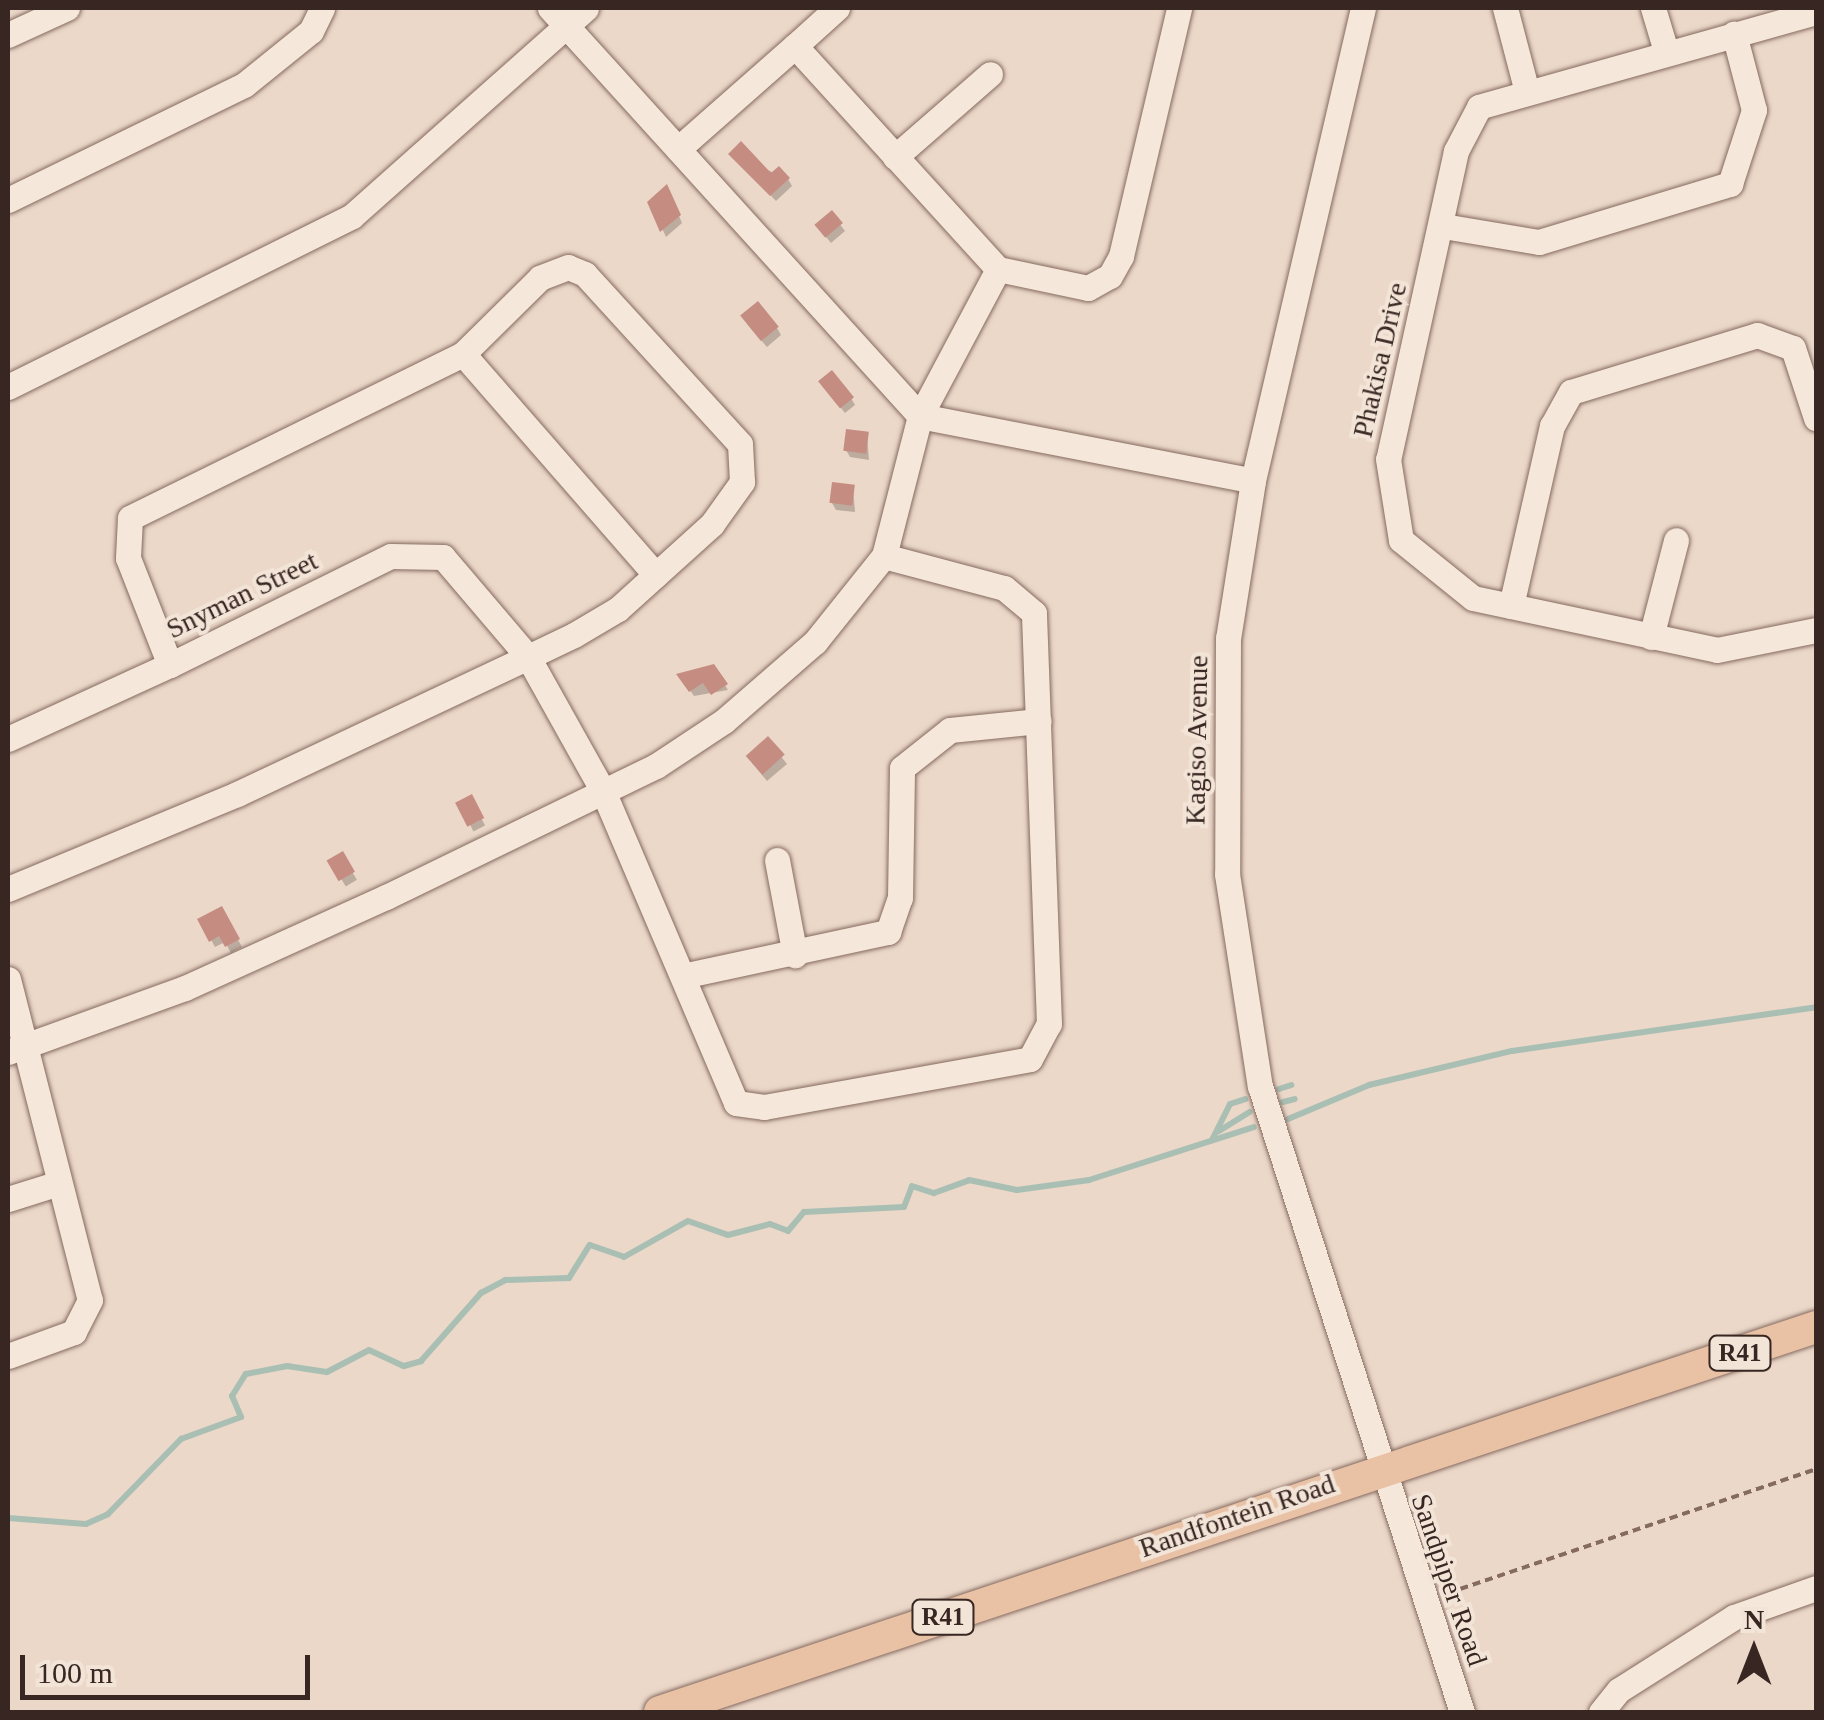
<!DOCTYPE html>
<style>
body{margin:0}
#map{position:relative;width:1824px;height:1720px;overflow:hidden;background:#ebd8c9;font-family:"Times New Roman",serif}
div>[style]{position:absolute}
[style*='--x']{left:calc(var(--x)*1px);top:calc(var(--y)*1px);width:calc(var(--w)*1px);rotate:calc(var(--a)*1deg)}
.shadow>*{inset:0;background:#0003;transform-origin:0 0}
.stream>*{height:6px;margin:-3px;padding:0 3px;transform-origin:3px;border-radius:3px;background:#a9bfb3}
.building>*{inset:0;background:#c58d82;transform-origin:0 0}
.path>*{height:4px;margin-top:-2px;transform-origin:0;background:repeating-linear-gradient(90deg,#856a5f 0 8px,transparent 0 13px)}
.roads{filter:drop-shadow(0 0 2px #856a5f) drop-shadow(0 0 2px #856a5f)}
.minor>*{height:25px;margin:-12.5px;padding:0 12.5px;transform-origin:12.5px;border-radius:12.5px;background:#f6e7db}
.major>*{height:32px;margin:-16px;padding:0 16px;transform-origin:16px;border-radius:16px;background:#e9c2a5}
span{translate:-50% -50%;white-space:nowrap;text-align:center;line-height:1.15;-webkit-text-stroke:8px #f3e4d8;paint-order:stroke}
.shield-label span{padding:2px 8px;background:#f3e4d8;border:2px solid;border-radius:8px;-webkit-text-stroke-width:0}
.shield-label{font-size:25px;color:#372621;font-weight:700}
.street-label{font-size:28px;color:#372621}
.frame{position:absolute;inset:0;border:10px solid #372621;pointer-events:none}
.north{position:absolute;left:1704px;top:1600px;width:100px;height:100px;-webkit-text-stroke:8px #f3e4d8;paint-order:stroke;rotate:0deg;font-size:28px;font-weight:700;line-height:40px;text-align:center;color:#372621}
.north::after{content:'';display:block;margin:auto;width:35px;height:45px;background:#372621;clip-path:polygon(50% 0,100% 100%,50% 72%,0 100%)}
.scale{position:absolute;left:20px;top:1655px;width:290px;height:45px;box-sizing:border-box;border:5px solid #372621;border-top:0;padding-left:12px;font-size:30px;line-height:35px;white-space:nowrap;color:#372621;-webkit-text-stroke:8px #f3e4d8;paint-order:stroke}
</style>
<div id="map">
<div class="shadow">
<div style="clip-path:polygon(731px 154px,788px 179px,792px 186px,776px 201px)"></div>
<div style="clip-path:polygon(667px 188px,682px 223px,666px 237px,650px 202px)"></div>
<div style="clip-path:polygon(832px 214px,845px 231px,831px 243px,822px 232px)"></div>
<div style="clip-path:polygon(747px 324px,777px 328px,781px 335px,767px 347px)"></div>
<div style="clip-path:polygon(825px 388px,851px 398px,855px 405px,845px 413px)"></div>
<div style="clip-path:polygon(867px 435px,869px 460px,850px 457px,846px 450px)"></div>
<div style="clip-path:polygon(853px 487px,855px 512px,836px 510px,832px 503px)"></div>
<div style="clip-path:polygon(713px 666px,728px 690px,694px 696px,680px 676px)"></div>
<div style="clip-path:polygon(768px 740px,787px 764px,767px 781px,752px 763px)"></div>
<div style="left:471px;top:798px;width:31px;height:13px;rotate:63deg"></div>
<div style="left:342px;top:855px;width:29px;height:13px;rotate:59deg"></div>
<div style="clip-path:polygon(221px 909px,242px 947px,231px 953px,225px 942px,215px 947px,200px 920px)"></div>
</div>
<div class="stream">
<div style="--x:1279;--y:1089;--w:13;--a:-18"></div>
<div style="--x:1283;--y:1102;--w:12;--a:-14"></div>
<div style="--x:1288;--y:1119;--w:88;--a:-22.8"></div>
<div style="--x:1369;--y:1085;--w:147;--a:-13.4"></div>
<div style="--x:1512;--y:1051;--w:307;--a:-8.2"></div>
<div style="--x:1219;--y:1131;--w:36;--a:-32"></div>
<div style="--x:1212;--y:1140;--w:40;--a:-63.4"></div>
<div style="--x:1230;--y:1104;--w:16;--a:-18"></div>
<div style="--x:8;--y:1518;--w:78;--a:4.4"></div>
<div style="--x:86;--y:1524;--w:24;--a:-24"></div>
<div style="--x:108;--y:1514;--w:105;--a:-45.8"></div>
<div style="--x:181;--y:1439;--w:64;--a:-20.1"></div>
<div style="--x:241;--y:1417;--w:23;--a:-113"></div>
<div style="--x:232;--y:1396;--w:26;--a:-58"></div>
<div style="--x:246;--y:1374;--w:42;--a:-11"></div>
<div style="--x:287;--y:1366;--w:40;--a:8.5"></div>
<div style="--x:327;--y:1372;--w:47;--a:-27.6"></div>
<div style="--x:369;--y:1350;--w:38;--a:25"></div>
<div style="--x:404;--y:1366;--w:18;--a:-16"></div>
<div style="--x:421;--y:1361;--w:91;--a:-48.6"></div>
<div style="--x:481;--y:1293;--w:27;--a:-28"></div>
<div style="--x:505;--y:1280;--w:64;--a:-1.8"></div>
<div style="--x:569;--y:1278;--w:39;--a:-58"></div>
<div style="--x:590;--y:1245;--w:36;--a:19"></div>
<div style="--x:624;--y:1257;--w:73;--a:-29.4"></div>
<div style="--x:688;--y:1221;--w:42;--a:19.3"></div>
<div style="--x:728;--y:1235;--w:43;--a:-14.7"></div>
<div style="--x:770;--y:1224;--w:19;--a:21"></div>
<div style="--x:788;--y:1231;--w:25;--a:-50"></div>
<div style="--x:804;--y:1212;--w:100;--a:-2.9"></div>
<div style="--x:904;--y:1207;--w:22;--a:-69"></div>
<div style="--x:912;--y:1186;--w:23;--a:18"></div>
<div style="--x:934;--y:1193;--w:37;--a:-20"></div>
<div style="--x:969;--y:1180;--w:49;--a:11.8"></div>
<div style="--x:1017;--y:1190;--w:73;--a:-7.9"></div>
<div style="--x:1089;--y:1180;--w:173;--a:-17.8"></div>
</div>
<div class="building">
<div style="clip-path:polygon(741px 141px,771px 173px,779px 166px,790px 178px,770px 196px,728px 154px)"></div>
<div style="clip-path:polygon(667px 184px,681px 215px,660px 232px,647px 202px)"></div>
<div style="left:832px;top:210px;width:17px;height:23px;rotate:50deg"></div>
<div style="left:758px;top:301px;width:33px;height:23px;rotate:51deg"></div>
<div style="left:832px;top:370px;width:35px;height:18px;rotate:51deg"></div>
<div style="left:846px;top:429px;width:23px;height:22px;rotate:7deg"></div>
<div style="left:832px;top:482px;width:23px;height:21px;rotate:7deg"></div>
<div style="clip-path:polygon(714px 664px,728px 684px,711px 695px,703px 683px,689px 692px,676px 674px)"></div>
<div style="left:768px;top:736px;width:25px;height:30px;rotate:48deg"></div>
<div style="left:472px;top:794px;width:27px;height:19px;rotate:63deg"></div>
<div style="left:343px;top:851px;width:24px;height:19px;rotate:60deg"></div>
<div style="clip-path:polygon(222px 906px,240px 939px,225px 947px,219px 936px,209px 942px,197px 919px)"></div>
</div>
<div class="path">
<div style="--x:1448;--y:1593;--w:388;--a:-18.6"></div>
</div>
<div class="roads">
<div class="minor">
<div style="--x:550;--y:8;--w:551;--a:47.8"></div>
<div style="--x:920;--y:416;--w:339;--a:11"></div>
<div style="--x:837;--y:8;--w:57;--a:137.9"></div>
<div style="--x:795;--y:46;--w:302;--a:47.7"></div>
<div style="--x:998;--y:269;--w:92;--a:11.9"></div>
<div style="--x:1088;--y:288;--w:25;--a:-29"></div>
<div style="--x:1110;--y:276;--w:23;--a:-61"></div>
<div style="--x:1121;--y:256;--w:255;--a:-76.8"></div>
<div style="--x:1363;--y:8;--w:486;--a:103.1"></div>
<div style="--x:1253;--y:481;--w:159;--a:99"></div>
<div style="--x:1228;--y:638;--w:236;--a:90.2"></div>
<div style="--x:1227;--y:874;--w:215;--a:81.2"></div>
<div style="--x:1260;--y:1086;--w:658;--a:72.12"></div>
<div style="--x:1505;--y:8;--w:83;--a:75.3"></div>
<div style="--x:1653;--y:8;--w:45;--a:73.2"></div>
<div style="--x:1816;--y:12;--w:350;--a:164.3"></div>
<div style="--x:1479;--y:107;--w:50;--a:117.6"></div>
<div style="--x:1456;--y:151;--w:315;--a:102.4"></div>
<div style="--x:1388;--y:459;--w:82;--a:80.9"></div>
<div style="--x:1401;--y:540;--w:92;--a:38.9"></div>
<div style="--x:1473;--y:598;--w:249;--a:12"></div>
<div style="--x:1717;--y:650;--w:101;--a:-11.4"></div>
<div style="--x:8;--y:35;--w:65;--a:-24.6"></div>
<div style="--x:678;--y:149;--w:156;--a:-41.4"></div>
<div style="--x:895;--y:157;--w:126;--a:-41.1"></div>
<div style="--x:8;--y:200;--w:263;--a:-26"></div>
<div style="--x:244;--y:85;--w:86;--a:-38.9"></div>
<div style="--x:311;--y:31;--w:25;--a:-64"></div>
<div style="--x:1443;--y:226;--w:97;--a:9.5"></div>
<div style="--x:1539;--y:242;--w:200;--a:-16.9"></div>
<div style="--x:1730;--y:184;--w:78;--a:-72"></div>
<div style="--x:1754;--y:110;--w:79;--a:-104.7"></div>
<div style="--x:463;--y:354;--w:293;--a:48.9"></div>
<div style="--x:8;--y:387;--w:384;--a:-26.4"></div>
<div style="--x:352;--y:216;--w:313;--a:-41.6"></div>
<div style="--x:1511;--y:606;--w:185;--a:-77.2"></div>
<div style="--x:1552;--y:426;--w:39;--a:-61"></div>
<div style="--x:1571;--y:392;--w:195;--a:-17"></div>
<div style="--x:1757;--y:335;--w:38;--a:20"></div>
<div style="--x:1793;--y:348;--w:74;--a:71.8"></div>
<div style="--x:1651;--y:637;--w:100;--a:-75.5"></div>
<div style="--x:8;--y:739;--w:178;--a:-24.6"></div>
<div style="--x:777;--y:860;--w:97;--a:79.3"></div>
<div style="--x:8;--y:889;--w:248;--a:-22.5"></div>
<div style="--x:237;--y:794;--w:322;--a:-25.2"></div>
<div style="--x:528;--y:657;--w:51;--a:-25.6"></div>
<div style="--x:574;--y:635;--w:51;--a:-30.6"></div>
<div style="--x:618;--y:609;--w:127;--a:-42.1"></div>
<div style="--x:712;--y:524;--w:52;--a:-54.5"></div>
<div style="--x:742;--y:482;--w:38;--a:-93"></div>
<div style="--x:740;--y:444;--w:230;--a:-132.4"></div>
<div style="--x:585;--y:274;--w:18;--a:-158"></div>
<div style="--x:568;--y:267;--w:30;--a:159"></div>
<div style="--x:540;--y:278;--w:108;--a:135.4"></div>
<div style="--x:463;--y:354;--w:371;--a:153.8"></div>
<div style="--x:130;--y:518;--w:40;--a:92.9"></div>
<div style="--x:128;--y:558;--w:115;--a:68.6"></div>
<div style="--x:170;--y:665;--w:246;--a:-26.3"></div>
<div style="--x:391;--y:556;--w:52;--a:1.1"></div>
<div style="--x:443;--y:557;--w:131;--a:49.6"></div>
<div style="--x:528;--y:657;--w:154;--a:60.8"></div>
<div style="--x:603;--y:791;--w:339;--a:66.9"></div>
<div style="--x:736;--y:1103;--w:28;--a:8"></div>
<div style="--x:764;--y:1107;--w:270;--a:-10.2"></div>
<div style="--x:1030;--y:1059;--w:40;--a:-62"></div>
<div style="--x:1049;--y:1024;--w:411;--a:-92.1"></div>
<div style="--x:1034;--y:613;--w:39;--a:-140"></div>
<div style="--x:1004;--y:588;--w:124;--a:-165.1"></div>
<div style="--x:687;--y:975;--w:206;--a:-12.1"></div>
<div style="--x:888;--y:932;--w:36;--a:-71"></div>
<div style="--x:900;--y:898;--w:130;--a:-89.1"></div>
<div style="--x:902;--y:768;--w:61;--a:-38.4"></div>
<div style="--x:950;--y:730;--w:89;--a:-5.8"></div>
<div style="--x:8;--y:979;--w:331;--a:75.7"></div>
<div style="--x:90;--y:1300;--w:36;--a:117"></div>
<div style="--x:74;--y:1332;--w:70;--a:160"></div>
<div style="--x:8;--y:1052;--w:188;--a:-19.9"></div>
<div style="--x:185;--y:988;--w:221;--a:-24.4"></div>
<div style="--x:386;--y:897;--w:300;--a:-25.9"></div>
<div style="--x:656;--y:766;--w:82;--a:-33.5"></div>
<div style="--x:724;--y:721;--w:121;--a:-41"></div>
<div style="--x:815;--y:642;--w:110;--a:-51.3"></div>
<div style="--x:884;--y:556;--w:145;--a:-75.6"></div>
<div style="--x:920;--y:416;--w:166;--a:-62"></div>
<div style="--x:8;--y:1199;--w:53;--a:-17.4"></div>
<div style="--x:1601;--y:1712;--w:28;--a:-51"></div>
<div style="--x:1619;--y:1690;--w:136;--a:-32.4"></div>
<div style="--x:1734;--y:1617;--w:87;--a:-19.5"></div>
</div>
<div class="major">
<div style="--x:660;--y:1712;--w:1218;--a:-18.42"></div>
</div>
</div>
<div class="shield-label">
<span style="left:1740px;top:1353px">R41</span>
<span style="left:943px;top:1617px">R41</span>
</div>
<div class="street-label">
<span style="left:1380px;top:360px;rotate:-77deg">Phakisa Drive</span>
<span style="left:242px;top:595px;rotate:-26deg">Snyman Street</span>
<span style="left:1197px;top:740px;rotate:-89deg">Kagiso Avenue</span>
<span style="left:1237px;top:1516px;rotate:-19deg">Randfontein Road</span>
<span style="left:1449px;top:1580px;rotate:71deg">Sandpiper Road</span>
</div>
<div class="frame"></div>
<div class="north">N</div>
<div class="scale">100 m</div>
</div>
